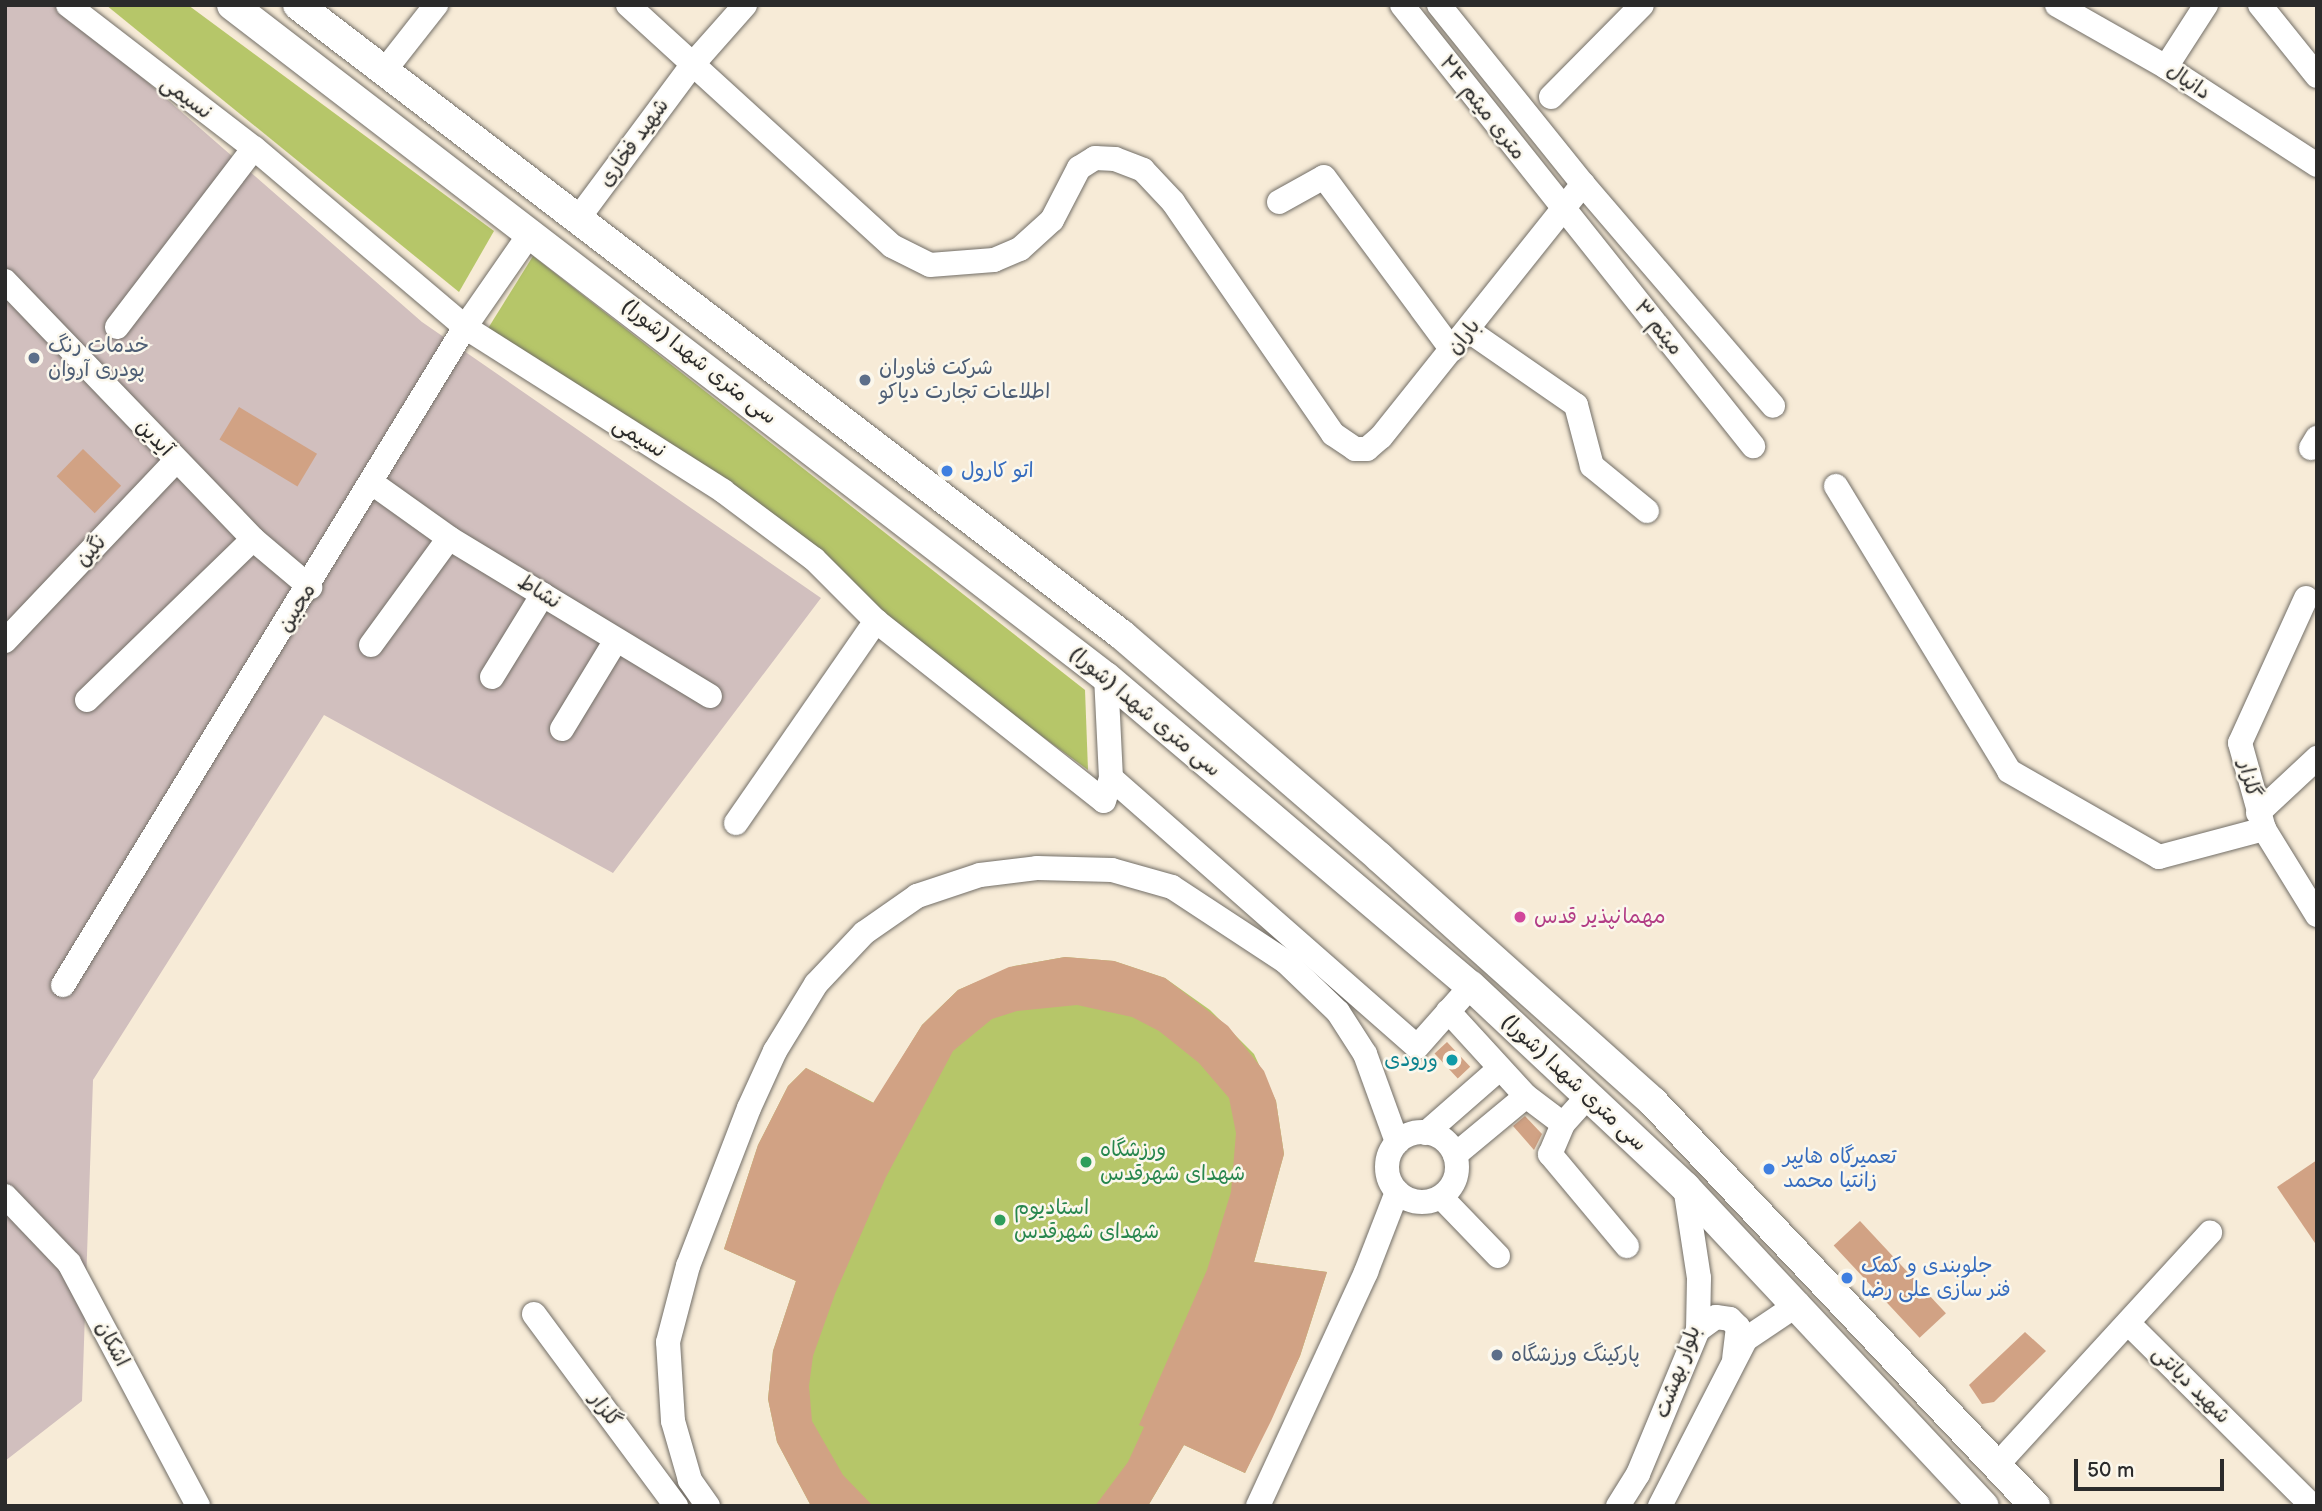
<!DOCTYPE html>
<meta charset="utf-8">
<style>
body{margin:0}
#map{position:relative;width:2322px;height:1511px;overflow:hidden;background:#f7ebd7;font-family:"Balsamiq Sans","Playpen Sans Arabic",sans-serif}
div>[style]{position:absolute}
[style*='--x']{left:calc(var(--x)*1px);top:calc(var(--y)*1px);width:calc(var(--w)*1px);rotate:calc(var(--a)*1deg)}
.industrial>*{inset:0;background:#d1bfbe}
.green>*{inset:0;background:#b6c669}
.building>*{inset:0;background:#d1a284;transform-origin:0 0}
.roads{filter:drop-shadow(0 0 2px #726e67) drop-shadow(0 0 2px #726e67)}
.minor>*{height:24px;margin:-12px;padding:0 12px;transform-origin:12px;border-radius:12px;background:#fff}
.minor>.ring{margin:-12px;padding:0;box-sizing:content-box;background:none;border:24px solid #fff;border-radius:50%}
.major>*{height:30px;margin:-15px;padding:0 15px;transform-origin:15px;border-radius:15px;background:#fff}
.dots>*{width:19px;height:19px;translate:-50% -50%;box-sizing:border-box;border:4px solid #fbf7ec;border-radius:50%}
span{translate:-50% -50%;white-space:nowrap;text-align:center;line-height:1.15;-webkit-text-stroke:5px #fbf7ec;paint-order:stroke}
.street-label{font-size:21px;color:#2b2b2b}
.service-label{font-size:21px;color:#4e5e75}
.left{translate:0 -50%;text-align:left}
.shop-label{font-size:21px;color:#366cbe}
.hotel-label{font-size:21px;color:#b23c85}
.culture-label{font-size:21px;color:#0d838f}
.right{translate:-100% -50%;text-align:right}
.leisure-label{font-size:21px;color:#27864d}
.frame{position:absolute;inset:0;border:7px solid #2b2b2b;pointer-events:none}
.scale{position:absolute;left:2074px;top:1459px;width:150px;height:32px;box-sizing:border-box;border:4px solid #2b2b2b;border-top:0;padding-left:9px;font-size:21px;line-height:24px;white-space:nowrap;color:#2b2b2b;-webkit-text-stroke:5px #fbf7ec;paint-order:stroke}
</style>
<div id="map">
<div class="industrial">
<div style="clip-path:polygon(5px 5px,59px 5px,422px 322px,821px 598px,613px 873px,324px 715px,93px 1080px,82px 1401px,5px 1461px)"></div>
</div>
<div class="green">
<div style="clip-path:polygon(106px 5px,188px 5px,494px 231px,459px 292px)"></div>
<div style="clip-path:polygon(533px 256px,1085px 690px,1088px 770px,487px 330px)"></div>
<div style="clip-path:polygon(1065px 957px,1114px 961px,1165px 978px,1210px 1010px,1254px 1054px,1276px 1101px,1284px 1154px,1254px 1262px,1327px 1272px,1300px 1356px,1245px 1473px,1184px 1445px,1148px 1506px,811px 1506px,777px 1442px,768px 1399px,773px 1351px,796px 1281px,724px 1249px,758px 1145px,788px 1086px,806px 1068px,874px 1103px,922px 1025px,958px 990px,1014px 966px)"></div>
</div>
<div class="building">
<div style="left:239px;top:407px;width:91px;height:38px;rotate:31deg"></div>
<div style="left:83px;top:449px;width:53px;height:38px;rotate:44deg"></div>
<div style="clip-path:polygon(1065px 957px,1114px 961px,1165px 978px,1228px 1026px,1264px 1071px,1276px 1101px,1284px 1154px,1254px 1262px,1327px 1272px,1300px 1356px,1271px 1421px,1245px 1473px,1184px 1445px,1148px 1506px,1095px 1506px,1128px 1462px,1144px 1427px,1139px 1425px,1207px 1270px,1231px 1192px,1236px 1133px,1229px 1098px,1199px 1063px,1159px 1031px,1132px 1017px,1077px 1005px,1017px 1011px,992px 1019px,953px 1051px,886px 1177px,835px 1294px,813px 1356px,809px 1386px,812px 1421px,843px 1475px,873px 1506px,811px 1506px,777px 1442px,768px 1399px,773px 1351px,796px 1281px,724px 1249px,758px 1145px,788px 1086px,806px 1068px,873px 1103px,922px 1025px,958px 990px,1009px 967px)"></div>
<div style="left:1447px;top:1042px;width:34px;height:17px;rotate:47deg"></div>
<div style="clip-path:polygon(1525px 1116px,1542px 1134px,1534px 1150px,1513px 1126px)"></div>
<div style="clip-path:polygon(2317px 1160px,2317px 1246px,2277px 1187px)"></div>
<div style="left:1860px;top:1221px;width:126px;height:36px;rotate:47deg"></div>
<div style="clip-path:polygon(2025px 1332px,2046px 1351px,1994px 1402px,1982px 1404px,1969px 1385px)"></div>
</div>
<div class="roads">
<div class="minor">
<div style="--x:68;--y:5;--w:235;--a:37.6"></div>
<div style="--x:254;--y:148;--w:277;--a:40.3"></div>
<div style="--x:465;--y:327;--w:306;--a:32.4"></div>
<div style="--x:723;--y:491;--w:114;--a:36.8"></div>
<div style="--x:814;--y:559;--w:88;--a:45"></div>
<div style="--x:876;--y:621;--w:290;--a:38.3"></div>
<div style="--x:1104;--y:801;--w:24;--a:-73"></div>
<div style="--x:1111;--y:778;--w:101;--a:-92.8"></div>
<div style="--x:628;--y:5;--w:357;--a:42.4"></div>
<div style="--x:892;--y:246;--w:42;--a:26.6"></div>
<div style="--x:930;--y:265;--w:64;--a:-4.5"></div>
<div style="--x:994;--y:260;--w:28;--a:-23"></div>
<div style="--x:1020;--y:249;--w:43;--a:-42.2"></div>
<div style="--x:1052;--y:220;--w:59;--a:-62.6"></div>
<div style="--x:1079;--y:168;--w:19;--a:-32"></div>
<div style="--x:1095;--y:158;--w:20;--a:3"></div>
<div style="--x:1115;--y:159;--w:30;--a:21"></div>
<div style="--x:1143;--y:170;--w:44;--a:46.8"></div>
<div style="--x:1173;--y:202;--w:282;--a:55.4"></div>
<div style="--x:1333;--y:434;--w:27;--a:34"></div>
<div style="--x:1355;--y:449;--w:12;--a:0"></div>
<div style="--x:1367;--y:449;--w:18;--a:-41"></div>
<div style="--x:1381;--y:437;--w:324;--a:-51.4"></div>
<div style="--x:1402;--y:5;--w:564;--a:51.48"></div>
<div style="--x:1439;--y:5;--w:230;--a:51.2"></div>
<div style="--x:1583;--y:184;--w:292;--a:49.4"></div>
<div style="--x:2057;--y:5;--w:125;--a:29.6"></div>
<div style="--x:2166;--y:67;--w:180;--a:33"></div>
<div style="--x:2260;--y:5;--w:91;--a:51.2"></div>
<div style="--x:2166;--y:67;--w:74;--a:-57.2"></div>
<div style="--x:385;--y:70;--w:83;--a:-51.9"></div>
<div style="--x:1551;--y:97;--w:129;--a:-45.3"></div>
<div style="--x:1279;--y:202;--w:51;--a:-29.1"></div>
<div style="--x:1324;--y:177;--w:215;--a:53.5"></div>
<div style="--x:577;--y:220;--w:193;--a:-53.4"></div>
<div style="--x:692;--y:65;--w:80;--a:-48.5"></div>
<div style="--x:5;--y:281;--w:358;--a:46.1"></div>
<div style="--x:253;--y:539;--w:75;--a:40.1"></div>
<div style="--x:117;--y:327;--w:225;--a:-52.6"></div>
<div style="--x:1469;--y:331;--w:130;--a:34.7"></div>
<div style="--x:1576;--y:405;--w:63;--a:75.3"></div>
<div style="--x:1592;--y:466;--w:71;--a:39.3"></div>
<div style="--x:2311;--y:448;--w:12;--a:-59"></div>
<div style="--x:372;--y:483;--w:95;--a:35.5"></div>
<div style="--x:449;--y:538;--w:305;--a:31.2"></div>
<div style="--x:1836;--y:486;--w:333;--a:58.7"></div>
<div style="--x:2009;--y:771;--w:173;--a:29.8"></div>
<div style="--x:2159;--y:857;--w:109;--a:-14.9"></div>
<div style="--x:2306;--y:598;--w:159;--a:114.5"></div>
<div style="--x:2240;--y:743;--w:89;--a:74.4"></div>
<div style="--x:2264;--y:829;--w:101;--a:58.4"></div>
<div style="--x:5;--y:641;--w:248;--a:-46.5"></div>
<div style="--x:371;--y:645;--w:132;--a:-53.9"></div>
<div style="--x:492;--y:677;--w:97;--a:-58.4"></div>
<div style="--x:87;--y:700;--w:231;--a:-44.1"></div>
<div style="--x:562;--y:729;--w:102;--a:-58.7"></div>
<div style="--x:1111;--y:778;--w:407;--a:41.3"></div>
<div style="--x:1417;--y:1047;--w:81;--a:-48.5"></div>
<div style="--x:2258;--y:813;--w:81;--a:-43"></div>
<div style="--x:736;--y:823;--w:246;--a:-55.3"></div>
<div style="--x:63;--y:985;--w:771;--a:-58.58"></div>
<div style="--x:465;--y:327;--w:116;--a:-55.2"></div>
<div style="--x:1448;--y:1011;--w:115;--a:47.5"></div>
<div style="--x:1526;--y:1096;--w:46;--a:37.1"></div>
<div style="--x:1589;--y:1095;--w:39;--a:132"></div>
<div style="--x:1563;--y:1124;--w:33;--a:113"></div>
<div style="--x:1550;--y:1154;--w:120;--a:50.1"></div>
<div class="ring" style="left:1387px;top:1132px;width:46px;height:46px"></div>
<div style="--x:1426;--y:1133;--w:97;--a:-41.2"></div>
<div style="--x:1455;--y:1155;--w:92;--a:-39.7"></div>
<div style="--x:5;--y:1196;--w:93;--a:46.3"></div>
<div style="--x:69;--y:1263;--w:275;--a:62"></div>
<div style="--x:1441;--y:1197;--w:82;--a:46"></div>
<div style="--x:534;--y:1314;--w:239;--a:53.5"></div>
<div style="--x:2130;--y:1325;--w:257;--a:44.8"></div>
<div style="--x:1698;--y:1330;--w:22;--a:-36"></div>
<div style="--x:1716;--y:1317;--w:14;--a:8"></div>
<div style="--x:1730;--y:1319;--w:11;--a:45"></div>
<div style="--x:1738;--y:1327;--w:31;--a:97"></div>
<div style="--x:1998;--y:1464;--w:314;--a:-47.5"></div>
<div style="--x:708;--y:1506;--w:32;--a:-125"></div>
<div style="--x:690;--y:1480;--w:61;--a:-106.1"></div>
<div style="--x:673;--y:1421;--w:79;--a:-93.6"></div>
<div style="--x:668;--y:1342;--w:79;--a:-75.3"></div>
<div style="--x:688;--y:1266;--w:169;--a:-68.9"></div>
<div style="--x:749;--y:1108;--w:63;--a:-65.5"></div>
<div style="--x:775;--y:1051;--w:79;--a:-58.5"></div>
<div style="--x:816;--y:984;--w:70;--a:-46.7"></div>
<div style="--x:864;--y:933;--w:65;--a:-34.9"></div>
<div style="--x:917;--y:896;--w:66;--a:-18.4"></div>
<div style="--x:980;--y:875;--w:57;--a:-7"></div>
<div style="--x:1037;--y:868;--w:75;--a:1.5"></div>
<div style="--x:1112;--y:870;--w:62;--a:15.8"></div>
<div style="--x:1172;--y:887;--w:136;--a:33.3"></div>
<div style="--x:1286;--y:962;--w:72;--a:43.9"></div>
<div style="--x:1338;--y:1012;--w:50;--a:57.3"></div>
<div style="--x:1365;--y:1054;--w:94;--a:70"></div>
<div style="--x:1258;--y:1506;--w:258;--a:-65.2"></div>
<div style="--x:1366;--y:1272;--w:86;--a:-68.8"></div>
<div style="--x:1618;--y:1506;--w:38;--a:-58"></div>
<div style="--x:1638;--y:1474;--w:156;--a:-67.4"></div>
<div style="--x:1698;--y:1330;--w:52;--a:-88.9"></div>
<div style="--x:1699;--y:1278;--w:92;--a:-98.7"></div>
<div style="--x:1660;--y:1506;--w:188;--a:-62.8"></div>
<div style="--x:1746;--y:1339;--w:63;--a:-33.9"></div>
</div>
<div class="major">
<div style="--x:232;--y:5;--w:1102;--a:37.56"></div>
<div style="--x:1106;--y:677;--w:478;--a:40.3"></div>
<div style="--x:1471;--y:986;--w:294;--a:43.2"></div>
<div style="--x:1685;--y:1187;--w:437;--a:46.9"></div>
<div style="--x:298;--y:5;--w:1037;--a:37.4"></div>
<div style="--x:1122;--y:635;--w:340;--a:40.8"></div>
<div style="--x:1379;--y:857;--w:368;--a:41.8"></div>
<div style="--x:1653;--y:1102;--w:556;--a:46.6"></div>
</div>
</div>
<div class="dots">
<div style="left:34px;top:358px;background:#5c6f8a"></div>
<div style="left:865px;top:380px;background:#5c6f8a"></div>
<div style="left:947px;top:471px;background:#3f7fe0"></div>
<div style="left:1520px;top:917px;background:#d1479c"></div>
<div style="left:1452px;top:1060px;background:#0f9aa8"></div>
<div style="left:1086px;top:1162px;background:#2e9e5b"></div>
<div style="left:1769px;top:1169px;background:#3f7fe0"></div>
<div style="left:1000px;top:1220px;background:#2e9e5b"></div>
<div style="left:1847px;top:1278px;background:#3f7fe0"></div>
<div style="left:1497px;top:1355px;background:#5c6f8a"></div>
</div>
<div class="street-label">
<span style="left:2188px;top:82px;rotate:33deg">دانیال</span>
<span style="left:186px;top:98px;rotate:36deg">نسیمی</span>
<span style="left:1482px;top:108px;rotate:52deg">۲۴ متری میثم</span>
<span style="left:634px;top:143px;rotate:-54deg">شهید فخاری</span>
<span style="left:1658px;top:328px;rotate:51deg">میثم ۳</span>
<span style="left:1464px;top:337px;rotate:-51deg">باران</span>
<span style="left:699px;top:362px;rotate:38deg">سی متری شهدا (شورا)</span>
<span style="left:154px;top:438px;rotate:46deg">آیدین</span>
<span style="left:639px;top:438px;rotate:32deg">نسیمی</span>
<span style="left:91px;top:551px;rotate:-47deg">نگین</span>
<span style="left:539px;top:592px;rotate:32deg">نشاط</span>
<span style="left:297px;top:608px;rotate:-58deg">محبین</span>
<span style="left:1145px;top:712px;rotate:40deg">سی متری شهدا (شورا)</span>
<span style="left:2249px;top:779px;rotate:76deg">گلزار</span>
<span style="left:1574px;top:1083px;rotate:43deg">سی متری شهدا (شورا)</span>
<span style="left:112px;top:1344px;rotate:62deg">اشکان</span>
<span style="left:1678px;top:1372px;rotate:-70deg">بلوار بهشت</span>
<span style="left:2191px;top:1385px;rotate:45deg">شهید دیانتی</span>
<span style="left:605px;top:1410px;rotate:53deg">گلزار</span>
</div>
<div class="service-label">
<span class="left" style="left:48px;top:358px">خدمات رنگ<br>پودری آروان</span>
<span class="left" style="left:879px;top:380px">شرکت فناوران<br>اطلاعات تجارت دیاکو</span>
<span class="left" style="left:1511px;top:1355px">پارکینگ ورزشگاه</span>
</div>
<div class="shop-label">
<span class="left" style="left:961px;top:471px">اتو کارول</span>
<span class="left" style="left:1783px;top:1169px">تعمیرگاه هایپر<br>زانتیا محمد</span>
<span class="left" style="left:1861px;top:1278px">جلوبندی و کمک<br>فنر سازی علی رضا</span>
</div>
<div class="hotel-label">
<span class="left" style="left:1534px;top:917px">مهمانپذیر قدس</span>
</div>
<div class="culture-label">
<span class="right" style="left:1438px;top:1060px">ورودی</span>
</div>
<div class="leisure-label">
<span class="left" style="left:1100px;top:1162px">ورزشگاه<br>شهدای شهرقدس</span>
<span class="left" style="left:1014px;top:1220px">استادیوم<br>شهدای شهرقدس</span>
</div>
<div class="frame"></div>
<div class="scale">50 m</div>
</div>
